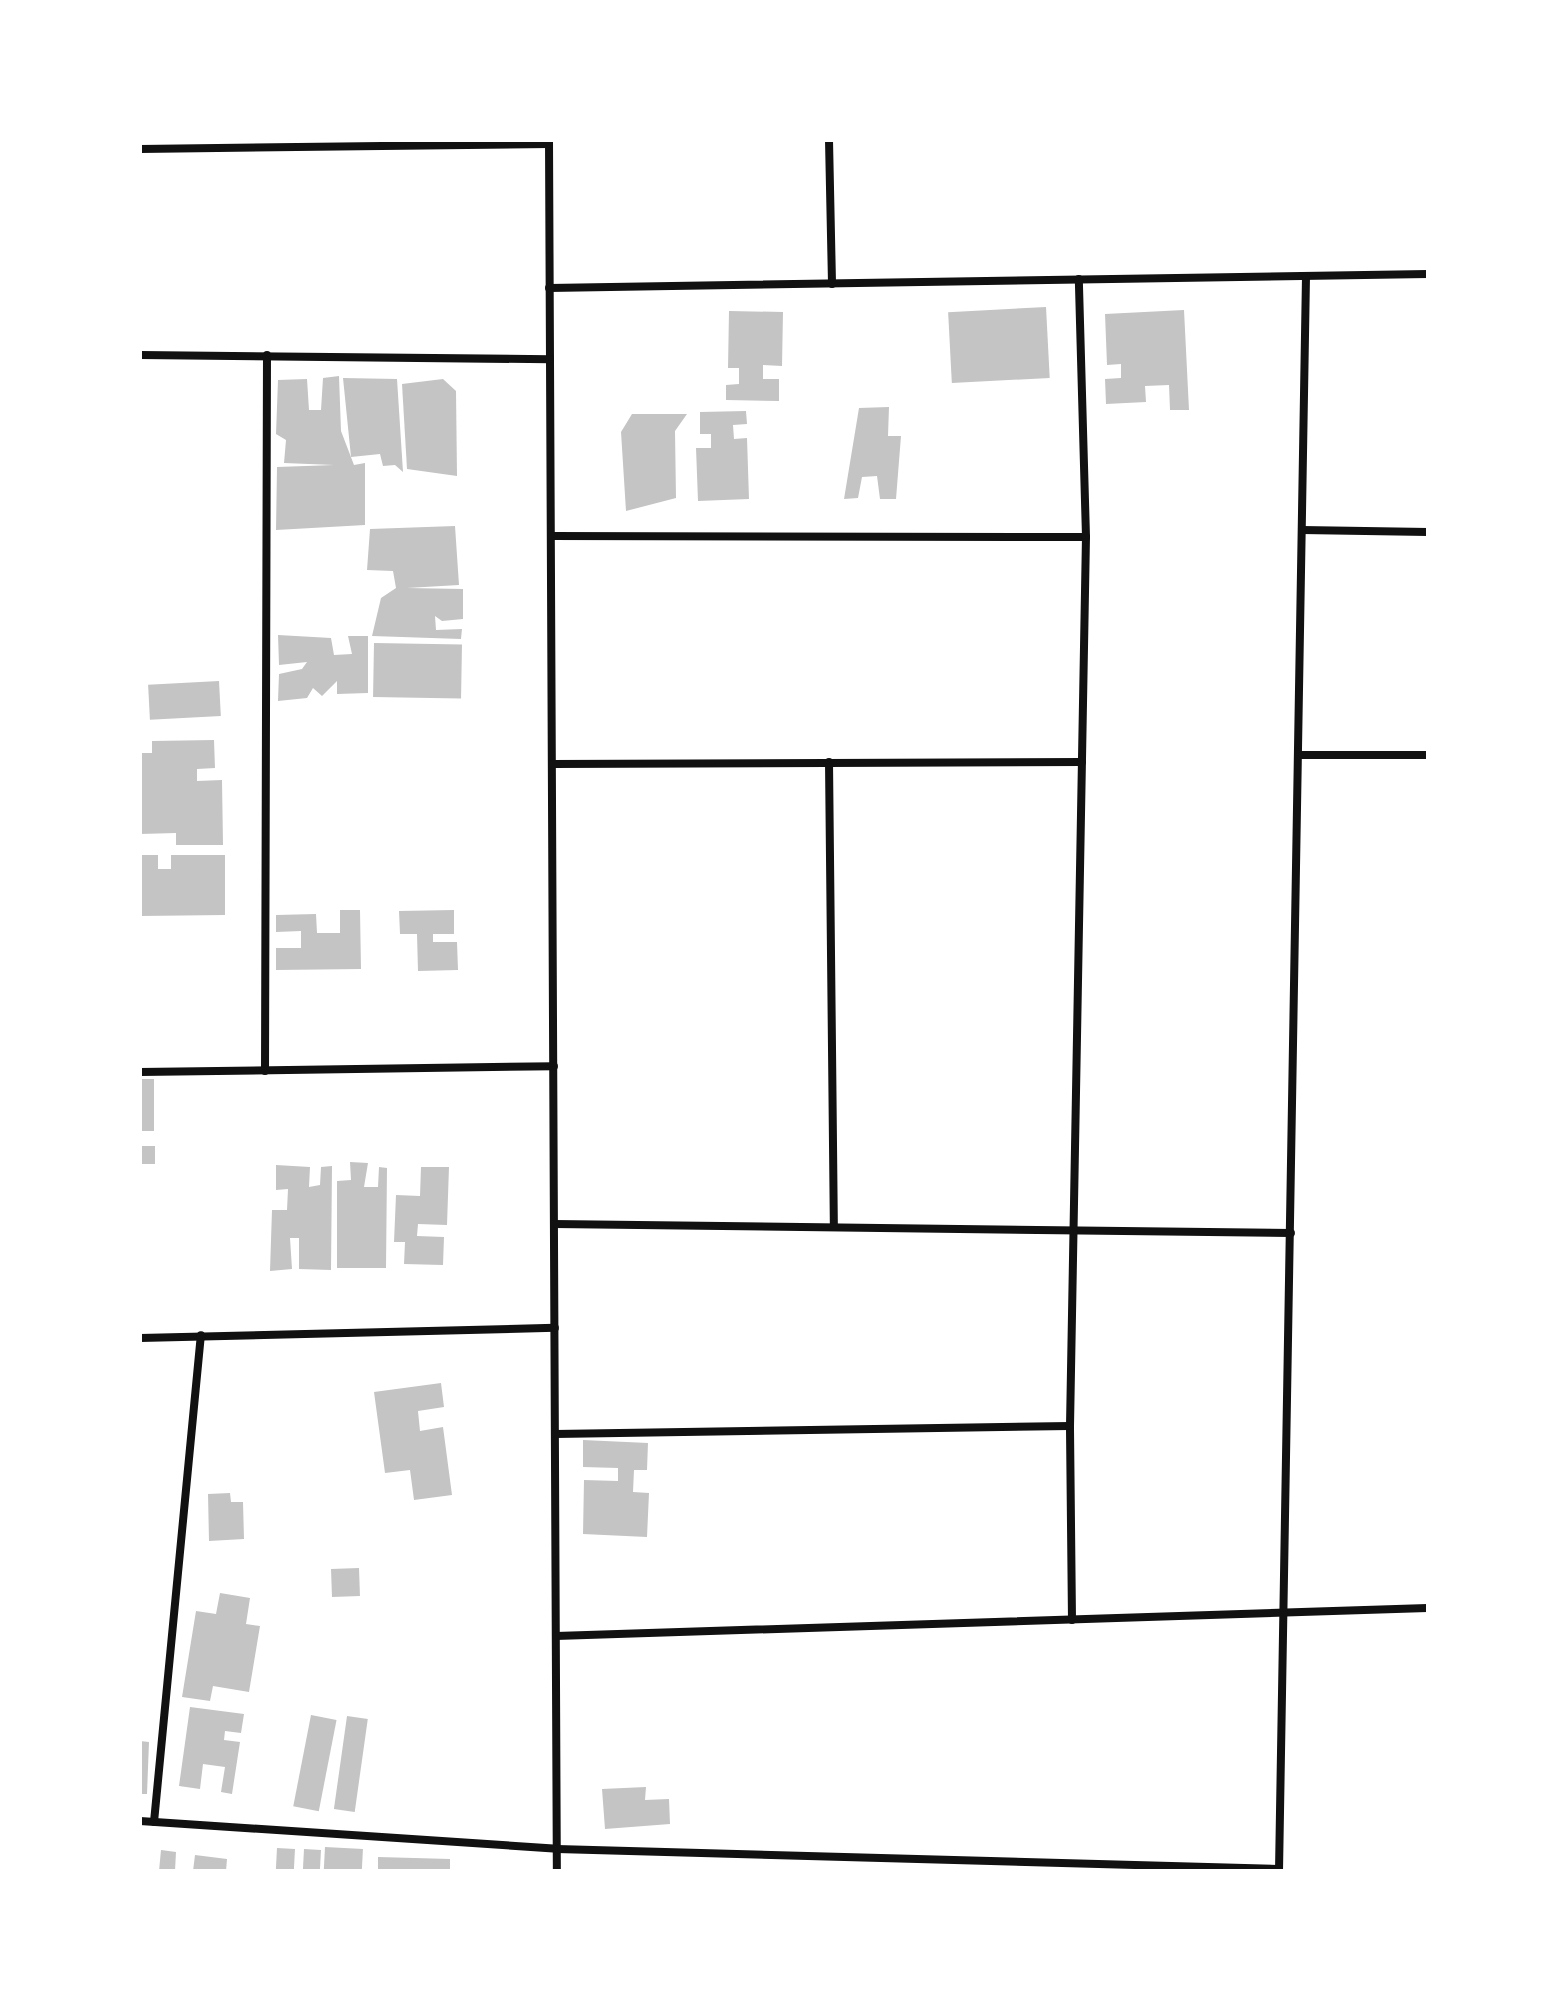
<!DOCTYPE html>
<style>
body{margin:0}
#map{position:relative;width:1568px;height:2011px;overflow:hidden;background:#fff;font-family:Figtree,sans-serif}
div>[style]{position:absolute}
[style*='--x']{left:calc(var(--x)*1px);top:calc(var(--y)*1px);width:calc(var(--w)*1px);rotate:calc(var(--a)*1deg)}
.building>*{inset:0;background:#c4c4c4;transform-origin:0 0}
.minor>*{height:8px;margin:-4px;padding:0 4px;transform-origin:4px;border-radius:4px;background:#111}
span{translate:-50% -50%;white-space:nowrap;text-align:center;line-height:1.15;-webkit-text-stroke:8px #fff;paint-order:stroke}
.frame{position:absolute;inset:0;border:142px solid #fff;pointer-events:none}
</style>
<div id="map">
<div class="building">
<div style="left:1046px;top:307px;width:71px;height:98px;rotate:87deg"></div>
<div style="clip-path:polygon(1184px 310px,1189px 410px,1170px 410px,1169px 385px,1145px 386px,1146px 402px,1106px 404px,1105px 379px,1121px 378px,1121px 364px,1107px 365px,1105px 314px)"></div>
<div style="clip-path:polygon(729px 311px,783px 312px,782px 366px,763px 365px,763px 379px,779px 379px,779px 401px,726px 400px,726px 385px,739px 384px,739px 368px,728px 368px)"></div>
<div style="clip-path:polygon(339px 376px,341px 431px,354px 465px,365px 463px,365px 525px,276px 530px,277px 467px,334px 465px,284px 463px,286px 440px,276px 434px,278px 380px,307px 379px,309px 410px,321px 410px,323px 378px)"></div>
<div style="clip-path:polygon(343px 378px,397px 379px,403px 472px,395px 465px,383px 466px,380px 454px,351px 457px)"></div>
<div style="clip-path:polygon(443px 379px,456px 391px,457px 476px,407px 469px,402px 384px)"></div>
<div style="clip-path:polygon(889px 407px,888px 436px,901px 436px,896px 499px,880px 499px,877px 476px,862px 477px,858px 498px,844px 499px,859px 408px)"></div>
<div style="clip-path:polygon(746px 411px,747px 424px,733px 425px,734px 439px,747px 438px,749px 499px,698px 501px,696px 448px,711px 448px,711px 434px,700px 434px,700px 412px)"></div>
<div style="clip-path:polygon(632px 414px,687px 414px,675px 431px,676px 498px,626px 511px,621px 432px)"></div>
<div style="clip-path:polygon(455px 526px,459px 585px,407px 588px,463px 589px,463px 619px,442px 621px,435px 616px,436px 630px,462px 629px,461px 639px,372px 636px,381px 598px,396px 588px,393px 571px,367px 570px,370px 529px)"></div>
<div style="clip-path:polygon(278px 635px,331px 638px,334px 655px,352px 654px,348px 636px,368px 636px,368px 693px,337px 694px,337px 681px,322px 696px,313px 688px,307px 698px,278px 701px,279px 674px,302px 669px,307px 662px,279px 665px)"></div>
<div style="left:374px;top:643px;width:88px;height:54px;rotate:1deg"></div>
<div style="left:219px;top:681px;width:35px;height:71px;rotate:87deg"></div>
<div style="clip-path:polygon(214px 740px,215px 768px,197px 769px,197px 781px,222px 780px,223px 845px,176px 845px,176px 833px,140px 834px,140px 753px,152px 753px,152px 741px)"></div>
<div style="clip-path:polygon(140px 855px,158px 855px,158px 869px,171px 869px,171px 855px,225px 855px,225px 915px,140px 916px)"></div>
<div style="clip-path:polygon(340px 910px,360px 910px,361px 969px,276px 970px,276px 948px,301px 948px,301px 931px,276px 932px,276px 915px,316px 914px,317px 933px,340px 933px)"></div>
<div style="clip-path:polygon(454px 910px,454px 934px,433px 934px,433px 942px,457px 942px,458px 970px,418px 971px,417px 934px,400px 934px,399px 911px)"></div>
<div style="left:140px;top:1079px;width:14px;height:52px"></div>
<div style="left:140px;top:1146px;width:15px;height:18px"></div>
<div style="clip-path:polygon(350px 1162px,368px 1163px,364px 1187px,378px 1187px,379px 1167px,387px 1168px,386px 1268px,337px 1268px,337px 1181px,351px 1180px)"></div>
<div style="clip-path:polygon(276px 1165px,310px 1167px,309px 1187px,320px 1185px,321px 1167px,332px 1166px,331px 1270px,299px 1269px,299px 1238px,290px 1238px,292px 1269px,270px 1271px,272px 1210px,287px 1210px,288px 1189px,276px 1190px)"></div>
<div style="clip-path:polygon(421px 1167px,449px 1167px,447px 1225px,418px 1224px,417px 1236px,444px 1237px,443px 1265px,404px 1264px,405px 1242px,394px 1242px,396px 1195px,420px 1196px)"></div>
<div style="clip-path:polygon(441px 1383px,444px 1407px,418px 1411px,420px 1431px,443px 1427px,452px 1495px,414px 1500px,410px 1470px,385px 1473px,374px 1392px)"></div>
<div style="clip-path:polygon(583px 1440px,648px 1443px,647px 1470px,634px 1470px,633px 1492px,649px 1493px,647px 1537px,583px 1534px,584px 1480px,618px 1481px,618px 1468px,583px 1467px)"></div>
<div style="clip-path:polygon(230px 1493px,231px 1502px,243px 1502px,244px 1539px,209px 1541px,208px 1494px)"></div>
<div style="left:359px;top:1568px;width:28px;height:28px;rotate:88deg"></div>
<div style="clip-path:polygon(220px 1593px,250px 1598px,246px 1624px,260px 1626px,249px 1692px,213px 1686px,210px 1701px,182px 1697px,196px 1611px,216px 1614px)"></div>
<div style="clip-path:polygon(190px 1707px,244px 1714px,241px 1733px,225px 1731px,224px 1740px,240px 1742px,232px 1794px,221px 1792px,225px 1767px,203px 1764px,200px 1789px,179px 1786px)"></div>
<div style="left:311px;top:1715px;width:26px;height:93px;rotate:11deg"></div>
<div style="left:347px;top:1716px;width:21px;height:94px;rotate:8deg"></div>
<div style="clip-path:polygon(140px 1741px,149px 1742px,147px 1794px,140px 1794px)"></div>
<div style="clip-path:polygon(646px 1787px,645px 1800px,669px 1799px,670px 1824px,605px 1829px,602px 1789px)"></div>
<div style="left:325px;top:1847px;width:38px;height:24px;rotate:3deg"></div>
<div style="left:277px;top:1848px;width:18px;height:23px;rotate:3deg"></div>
<div style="left:304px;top:1849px;width:17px;height:22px;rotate:3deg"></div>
<div style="clip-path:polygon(161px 1850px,176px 1852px,175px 1871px,159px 1871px)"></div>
<div style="clip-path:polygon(195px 1855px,227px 1859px,226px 1871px,193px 1871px)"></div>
<div style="clip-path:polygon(378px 1857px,450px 1859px,450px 1871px,378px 1871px)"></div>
</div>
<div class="minor">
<div style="--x:549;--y:140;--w:1731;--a:89.74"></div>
<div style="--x:829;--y:140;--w:144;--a:88.8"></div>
<div style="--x:140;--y:149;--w:409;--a:-0.7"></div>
<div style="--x:549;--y:288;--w:879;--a:-0.91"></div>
<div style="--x:140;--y:355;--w:410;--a:0.6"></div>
<div style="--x:1302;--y:530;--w:126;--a:0.9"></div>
<div style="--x:551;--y:536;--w:535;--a:0.11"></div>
<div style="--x:1299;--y:755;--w:129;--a:0"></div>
<div style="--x:829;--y:762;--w:465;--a:89.4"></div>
<div style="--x:552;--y:764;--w:530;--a:-0.22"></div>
<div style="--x:265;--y:1071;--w:716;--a:-89.84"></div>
<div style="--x:140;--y:1072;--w:414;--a:-0.8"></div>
<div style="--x:554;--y:1224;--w:737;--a:0.7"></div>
<div style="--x:140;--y:1338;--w:415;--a:-1.4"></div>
<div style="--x:555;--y:1434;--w:515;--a:-0.89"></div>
<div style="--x:1072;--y:1620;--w:194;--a:-90.6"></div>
<div style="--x:1070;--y:1426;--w:889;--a:-88.97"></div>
<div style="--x:1086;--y:537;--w:258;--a:-91.6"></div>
<div style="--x:556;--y:1636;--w:872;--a:-1.84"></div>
<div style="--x:140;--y:1821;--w:418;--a:3.8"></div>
<div style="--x:557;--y:1849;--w:722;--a:1.59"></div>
<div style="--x:154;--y:1822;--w:489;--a:-84.5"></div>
<div style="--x:1279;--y:1871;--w:1595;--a:-89.03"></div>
</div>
<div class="frame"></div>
</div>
